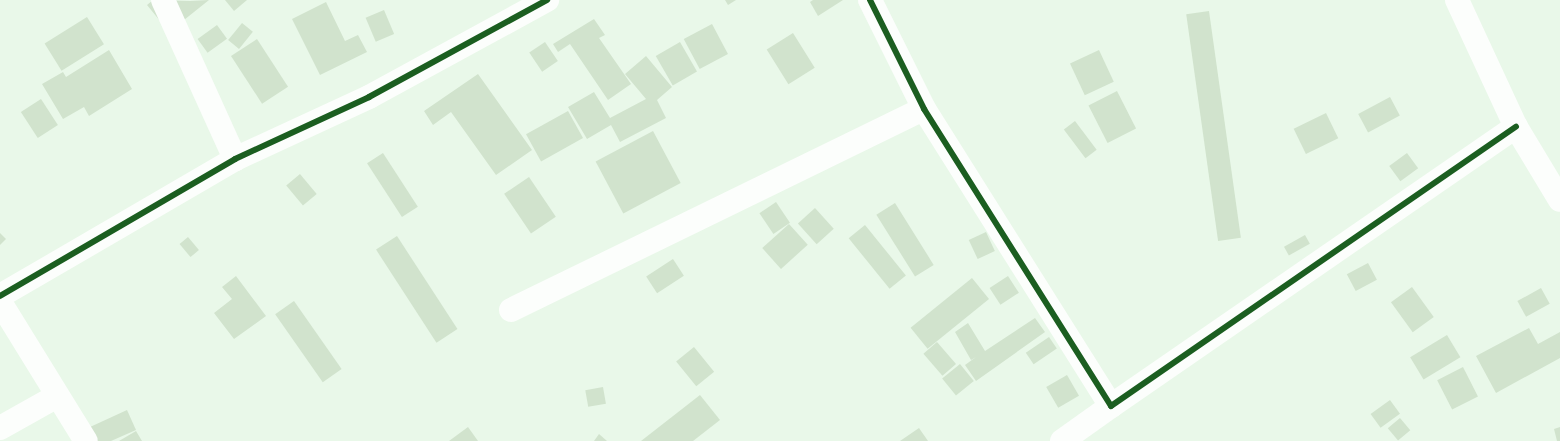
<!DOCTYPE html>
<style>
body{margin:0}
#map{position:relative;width:1560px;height:441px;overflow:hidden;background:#e9f8e9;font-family:Cabin,sans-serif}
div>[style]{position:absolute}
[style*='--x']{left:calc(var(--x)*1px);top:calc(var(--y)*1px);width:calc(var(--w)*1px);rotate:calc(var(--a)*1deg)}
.building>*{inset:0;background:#d1e3cd;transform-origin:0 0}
.street>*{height:24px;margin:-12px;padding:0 12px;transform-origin:12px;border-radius:12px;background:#fcfefc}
.cycleway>*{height:6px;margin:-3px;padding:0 3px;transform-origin:3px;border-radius:3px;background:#1b5e20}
span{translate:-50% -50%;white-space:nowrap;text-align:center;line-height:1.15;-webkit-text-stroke:4.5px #ebffeb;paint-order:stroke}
</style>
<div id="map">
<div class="building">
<div style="clip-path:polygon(153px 0,190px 1px,209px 0,169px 32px,147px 5px)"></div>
<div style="clip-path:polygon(225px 0,247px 0,234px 11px)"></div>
<div style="clip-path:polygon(725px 0,736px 0,728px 5px)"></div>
<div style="clip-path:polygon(813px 0,843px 0,818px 16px,810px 2px)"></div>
<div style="clip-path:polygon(326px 2px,345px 41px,358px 35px,367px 52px,320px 75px,292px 19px)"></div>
<div style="left:384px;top:10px;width:26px;height:20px;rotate:67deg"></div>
<div style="left:1209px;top:11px;width:229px;height:23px;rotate:82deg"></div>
<div style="left:87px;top:17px;width:32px;height:50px;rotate:58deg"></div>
<div style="clip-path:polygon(594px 19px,605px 35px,599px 38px,631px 84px,608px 100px,570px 44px,558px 52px,553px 44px)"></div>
<div style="left:242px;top:23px;width:14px;height:22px;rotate:39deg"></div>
<div style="left:712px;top:24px;width:34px;height:32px;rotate:62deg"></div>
<div style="left:217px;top:25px;width:17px;height:24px;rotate:54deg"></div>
<div style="left:793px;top:33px;width:41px;height:31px;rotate:58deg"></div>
<div style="left:257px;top:39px;width:57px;height:31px;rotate:57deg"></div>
<div style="left:545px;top:42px;width:23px;height:19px;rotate:56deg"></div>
<div style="left:680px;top:42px;width:34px;height:28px;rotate:60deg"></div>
<div style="clip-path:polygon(109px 50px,132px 89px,89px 116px,84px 107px,63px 119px,42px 84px,63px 72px,66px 77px)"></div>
<div style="left:1099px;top:50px;width:35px;height:32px;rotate:65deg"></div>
<div style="clip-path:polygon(646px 56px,672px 87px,657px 100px,666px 118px,620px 142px,611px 125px,587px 139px,568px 107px,594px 92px,610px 118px,646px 99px,625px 74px)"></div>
<div style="clip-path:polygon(478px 74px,532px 150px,496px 175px,451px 112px,433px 125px,424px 111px)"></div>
<div style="left:1117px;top:91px;width:42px;height:32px;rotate:63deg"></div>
<div style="left:1390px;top:97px;width:21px;height:36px;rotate:62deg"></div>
<div style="left:41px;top:99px;width:31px;height:24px;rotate:57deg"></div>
<div style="left:568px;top:111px;width:31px;height:48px;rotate:61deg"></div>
<div style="left:1326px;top:113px;width:28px;height:36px;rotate:64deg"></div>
<div style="left:1075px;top:121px;width:36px;height:14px;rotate:53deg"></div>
<div style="left:653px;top:131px;width:59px;height:65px;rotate:62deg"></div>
<div style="left:383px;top:153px;width:64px;height:19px;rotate:57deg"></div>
<div style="left:1407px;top:153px;width:19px;height:22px;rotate:54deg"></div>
<div style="left:300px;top:174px;width:26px;height:18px;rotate:50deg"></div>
<div style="left:529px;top:177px;width:48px;height:30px;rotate:56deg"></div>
<div style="left:776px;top:202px;width:25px;height:20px;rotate:56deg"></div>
<div style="left:895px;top:203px;width:73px;height:22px;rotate:58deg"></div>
<div style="left:815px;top:208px;width:28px;height:23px;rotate:48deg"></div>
<div style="left:789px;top:224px;width:28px;height:36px;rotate:48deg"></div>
<div style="left:865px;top:225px;width:65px;height:21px;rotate:51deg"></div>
<div style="left:986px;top:232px;width:21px;height:19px;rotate:65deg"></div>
<div style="clip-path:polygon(0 233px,6px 239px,0 245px)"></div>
<div style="left:1305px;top:235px;width:10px;height:24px;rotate:61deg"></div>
<div style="left:397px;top:236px;width:111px;height:25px;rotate:57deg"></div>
<div style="left:188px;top:237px;width:17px;height:11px;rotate:50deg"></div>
<div style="left:673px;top:259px;width:20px;height:32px;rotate:57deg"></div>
<div style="left:1368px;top:263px;width:19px;height:24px;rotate:62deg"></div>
<div style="clip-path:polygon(236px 276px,266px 316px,234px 339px,214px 313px,232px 299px,222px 287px)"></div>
<div style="left:1008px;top:276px;width:20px;height:22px;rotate:57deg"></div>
<div style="left:972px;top:278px;width:27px;height:79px;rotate:51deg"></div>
<div style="left:1412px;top:287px;width:37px;height:26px;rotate:54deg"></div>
<div style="left:1541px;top:288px;width:18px;height:27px;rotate:61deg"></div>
<div style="left:294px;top:301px;width:83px;height:23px;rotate:55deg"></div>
<div style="clip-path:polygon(1035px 318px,1045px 332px,976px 381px,965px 365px,976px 357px,971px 360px,955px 332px,968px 323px,985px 351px)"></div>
<div style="clip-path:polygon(1529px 328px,1538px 344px,1560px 332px,1560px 358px,1496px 393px,1476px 356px)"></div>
<div style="left:1447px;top:335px;width:26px;height:43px;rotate:59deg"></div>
<div style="left:1049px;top:337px;width:14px;height:28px;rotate:56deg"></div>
<div style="left:937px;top:342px;width:29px;height:18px;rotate:49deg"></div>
<div style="left:694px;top:347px;width:32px;height:23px;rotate:51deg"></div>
<div style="left:960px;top:364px;width:22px;height:23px;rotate:51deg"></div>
<div style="left:1463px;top:367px;width:33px;height:29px;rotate:63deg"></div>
<div style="left:1067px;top:375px;width:24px;height:24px;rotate:60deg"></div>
<div style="left:603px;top:387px;width:17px;height:18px;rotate:80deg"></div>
<div style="clip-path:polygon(700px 395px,720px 420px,693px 441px,641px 441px)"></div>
<div style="left:1390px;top:400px;width:17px;height:24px;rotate:54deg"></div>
<div style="clip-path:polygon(127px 410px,136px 430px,111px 441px,81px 441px,77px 433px)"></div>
<div style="left:1400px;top:418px;width:16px;height:16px;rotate:50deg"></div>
<div style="clip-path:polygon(468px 427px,478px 441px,449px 441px)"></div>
<div style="clip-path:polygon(1560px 427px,1560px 441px,1557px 441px,1554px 429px)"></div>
<div style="clip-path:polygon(919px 428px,928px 441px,900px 441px)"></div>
<div style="clip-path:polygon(136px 431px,142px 441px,119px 441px)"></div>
<div style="clip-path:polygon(599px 434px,607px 441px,594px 441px)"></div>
</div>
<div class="street">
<div style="--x:163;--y:0;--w:175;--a:65.6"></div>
<div style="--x:870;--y:0;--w:122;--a:63.6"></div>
<div style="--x:924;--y:109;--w:351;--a:57.8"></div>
<div style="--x:1111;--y:406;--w:492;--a:-34.6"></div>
<div style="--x:1457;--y:0;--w:140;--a:65.1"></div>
<div style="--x:1516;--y:127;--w:85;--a:58.9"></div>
<div style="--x:0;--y:296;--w:272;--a:-30.2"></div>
<div style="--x:235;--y:159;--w:148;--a:-24.8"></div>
<div style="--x:369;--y:97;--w:203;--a:-28.6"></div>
<div style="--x:0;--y:302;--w:163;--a:58.3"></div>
<div style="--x:511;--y:310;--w:459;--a:-26"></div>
<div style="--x:0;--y:428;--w:65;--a:-29.3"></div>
<div style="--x:1062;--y:441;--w:60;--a:-35.5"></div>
</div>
<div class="cycleway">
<div style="--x:870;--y:0;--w:122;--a:63.6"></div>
<div style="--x:924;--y:109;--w:351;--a:57.8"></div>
<div style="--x:1111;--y:406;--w:492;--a:-34.6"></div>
<div style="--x:0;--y:296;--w:272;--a:-30.2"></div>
<div style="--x:235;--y:159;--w:148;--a:-24.8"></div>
<div style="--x:369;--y:97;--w:203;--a:-28.6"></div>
</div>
</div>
